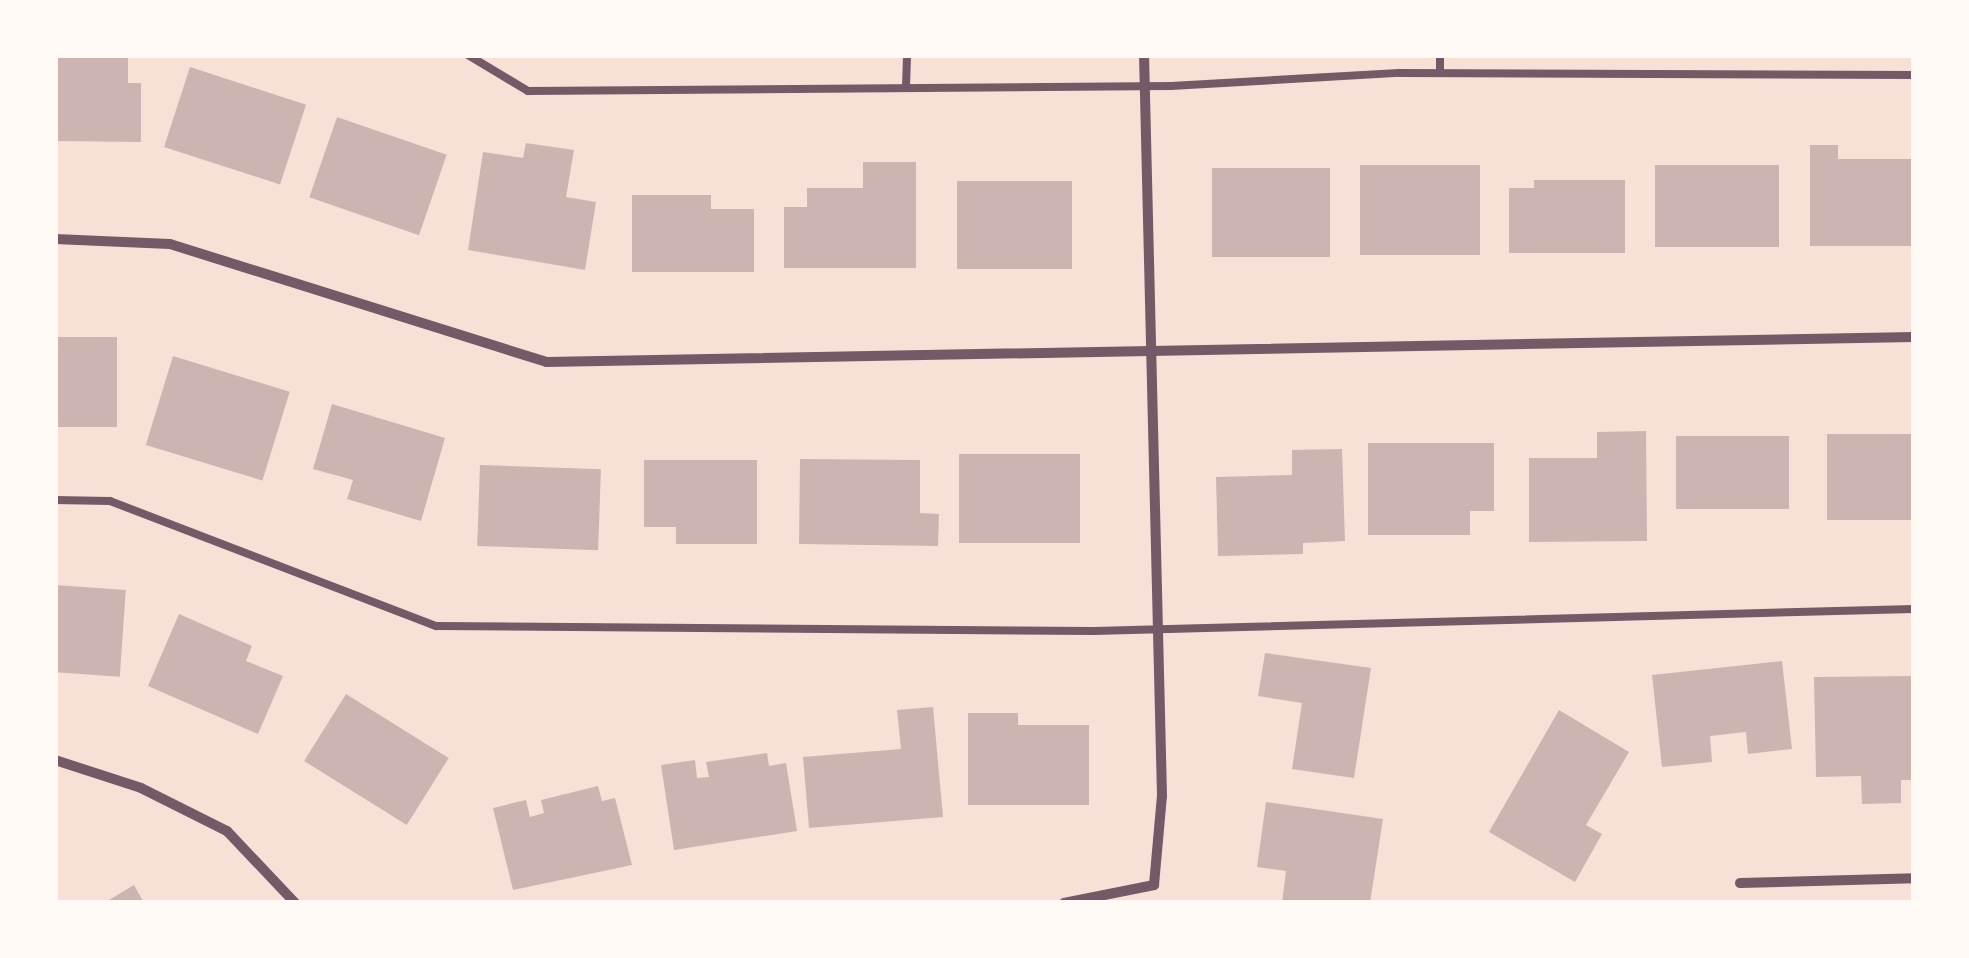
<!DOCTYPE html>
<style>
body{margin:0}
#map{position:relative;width:1969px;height:958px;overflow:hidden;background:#f7e1d7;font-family:"Fira Sans",sans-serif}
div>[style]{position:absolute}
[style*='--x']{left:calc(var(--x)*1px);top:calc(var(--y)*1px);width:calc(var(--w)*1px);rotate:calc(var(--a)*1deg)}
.building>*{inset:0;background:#ccb4b1;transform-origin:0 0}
.service>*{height:8px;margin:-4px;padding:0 4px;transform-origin:4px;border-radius:4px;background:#755966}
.minor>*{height:10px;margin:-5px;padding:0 5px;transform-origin:5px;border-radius:5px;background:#755966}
span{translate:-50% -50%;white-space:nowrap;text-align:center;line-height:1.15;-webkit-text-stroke:9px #fffaf5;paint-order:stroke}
.frame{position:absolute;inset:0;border:58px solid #fffaf5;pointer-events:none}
</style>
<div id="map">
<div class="building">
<div style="clip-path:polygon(55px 55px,128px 55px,128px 83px,141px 83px,141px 142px,55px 141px)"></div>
<div style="left:190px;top:67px;width:122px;height:84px;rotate:18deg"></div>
<div style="left:337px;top:117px;width:116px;height:85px;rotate:19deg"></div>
<div style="clip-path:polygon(526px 143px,574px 150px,566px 197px,596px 202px,585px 270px,468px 250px,483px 152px,523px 158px)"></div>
<div style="clip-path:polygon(1810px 145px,1838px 145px,1838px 159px,1914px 159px,1914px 246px,1810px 246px)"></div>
<div style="clip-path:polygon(863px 162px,916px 162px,916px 268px,784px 268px,784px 207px,807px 207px,807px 188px,863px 188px)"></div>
<div style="left:1360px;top:165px;width:120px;height:90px"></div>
<div style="left:1655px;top:165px;width:124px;height:82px"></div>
<div style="left:1212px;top:168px;width:118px;height:89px"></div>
<div style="clip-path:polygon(1534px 180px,1625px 180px,1625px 253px,1509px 253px,1509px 188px,1534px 188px)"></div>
<div style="left:957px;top:181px;width:115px;height:88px"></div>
<div style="clip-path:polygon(632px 195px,711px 195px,711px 209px,754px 209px,754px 272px,632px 272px)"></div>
<div style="left:55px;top:337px;width:62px;height:90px"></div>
<div style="left:173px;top:356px;width:122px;height:93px;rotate:17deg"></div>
<div style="clip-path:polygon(332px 404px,445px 438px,421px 521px,347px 499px,353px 480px,313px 469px)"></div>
<div style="clip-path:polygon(1646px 431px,1647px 541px,1529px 542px,1529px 458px,1597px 458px,1597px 432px)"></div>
<div style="left:1827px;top:434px;width:87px;height:86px"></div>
<div style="left:1676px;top:436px;width:113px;height:73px"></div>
<div style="clip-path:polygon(1368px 443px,1494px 443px,1494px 511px,1470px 511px,1470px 535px,1368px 535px)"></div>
<div style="clip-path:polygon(1342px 449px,1345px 541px,1303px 543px,1303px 554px,1218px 556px,1216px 477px,1292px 475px,1292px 450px)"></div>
<div style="left:959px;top:454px;width:121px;height:89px"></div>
<div style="clip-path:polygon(800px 459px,920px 460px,920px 513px,939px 514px,938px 546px,799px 544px)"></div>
<div style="clip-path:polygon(644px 460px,757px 460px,757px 544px,676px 544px,676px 527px,644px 527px)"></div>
<div style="left:480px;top:465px;width:121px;height:81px;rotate:2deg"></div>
<div style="left:55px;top:585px;width:71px;height:87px;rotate:4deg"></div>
<div style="clip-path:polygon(179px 614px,252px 646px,246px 661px,283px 676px,258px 734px,148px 686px)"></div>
<div style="clip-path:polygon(1265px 653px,1371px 668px,1354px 778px,1292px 769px,1302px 703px,1258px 696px)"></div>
<div style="clip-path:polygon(1782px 661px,1792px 749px,1748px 754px,1746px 732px,1710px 736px,1712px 762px,1662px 767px,1652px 675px)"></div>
<div style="clip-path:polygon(1914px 676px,1914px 780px,1901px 780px,1901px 803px,1862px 804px,1861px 776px,1816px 777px,1814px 677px)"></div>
<div style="left:346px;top:694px;width:121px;height:79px;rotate:32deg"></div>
<div style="clip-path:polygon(933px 707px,943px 817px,809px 828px,803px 757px,901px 749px,897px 710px)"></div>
<div style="clip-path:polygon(1559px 710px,1629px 752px,1586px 825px,1602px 834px,1575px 882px,1489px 832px)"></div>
<div style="clip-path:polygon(968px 713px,1018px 713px,1018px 725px,1089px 725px,1089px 805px,968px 805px)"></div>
<div style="clip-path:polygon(767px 753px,769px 766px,786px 763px,797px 831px,674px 850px,661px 765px,695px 760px,697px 778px,709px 777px,706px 762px)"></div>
<div style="clip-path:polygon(598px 786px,602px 801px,615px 798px,632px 865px,513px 890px,493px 808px,526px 800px,530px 817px,544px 813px,541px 800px)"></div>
<div style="clip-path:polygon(1266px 802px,1383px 819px,1370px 903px,1282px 903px,1286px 871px,1257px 867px)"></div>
<div style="clip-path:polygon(134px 885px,144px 903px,104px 903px)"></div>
</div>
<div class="service">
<div style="--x:468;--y:55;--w:70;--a:31"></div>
<div style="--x:528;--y:91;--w:643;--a:-0.45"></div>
<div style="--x:1171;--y:86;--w:228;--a:-3.3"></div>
<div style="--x:1399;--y:73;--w:515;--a:0.22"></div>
<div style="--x:1440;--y:73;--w:18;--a:-90"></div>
<div style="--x:906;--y:86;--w:31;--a:-88"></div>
<div style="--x:55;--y:500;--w:55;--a:1"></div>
<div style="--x:110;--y:501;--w:349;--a:21"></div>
<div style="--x:436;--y:626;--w:658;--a:0.44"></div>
<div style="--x:1094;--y:631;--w:820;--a:-1.54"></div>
</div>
<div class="minor">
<div style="--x:55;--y:239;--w:115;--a:2.5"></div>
<div style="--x:170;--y:244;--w:394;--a:17.4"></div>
<div style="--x:546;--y:362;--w:1368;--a:-1.05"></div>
<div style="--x:55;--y:760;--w:90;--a:18"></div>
<div style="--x:141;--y:788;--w:96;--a:26.6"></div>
<div style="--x:227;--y:831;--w:99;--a:46.6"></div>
<div style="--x:1740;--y:883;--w:174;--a:-1.6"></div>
<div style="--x:1064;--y:903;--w:92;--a:-11.3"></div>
<div style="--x:1154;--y:885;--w:89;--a:-84.9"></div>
<div style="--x:1162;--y:796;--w:741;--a:-91.39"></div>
</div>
<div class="frame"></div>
</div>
